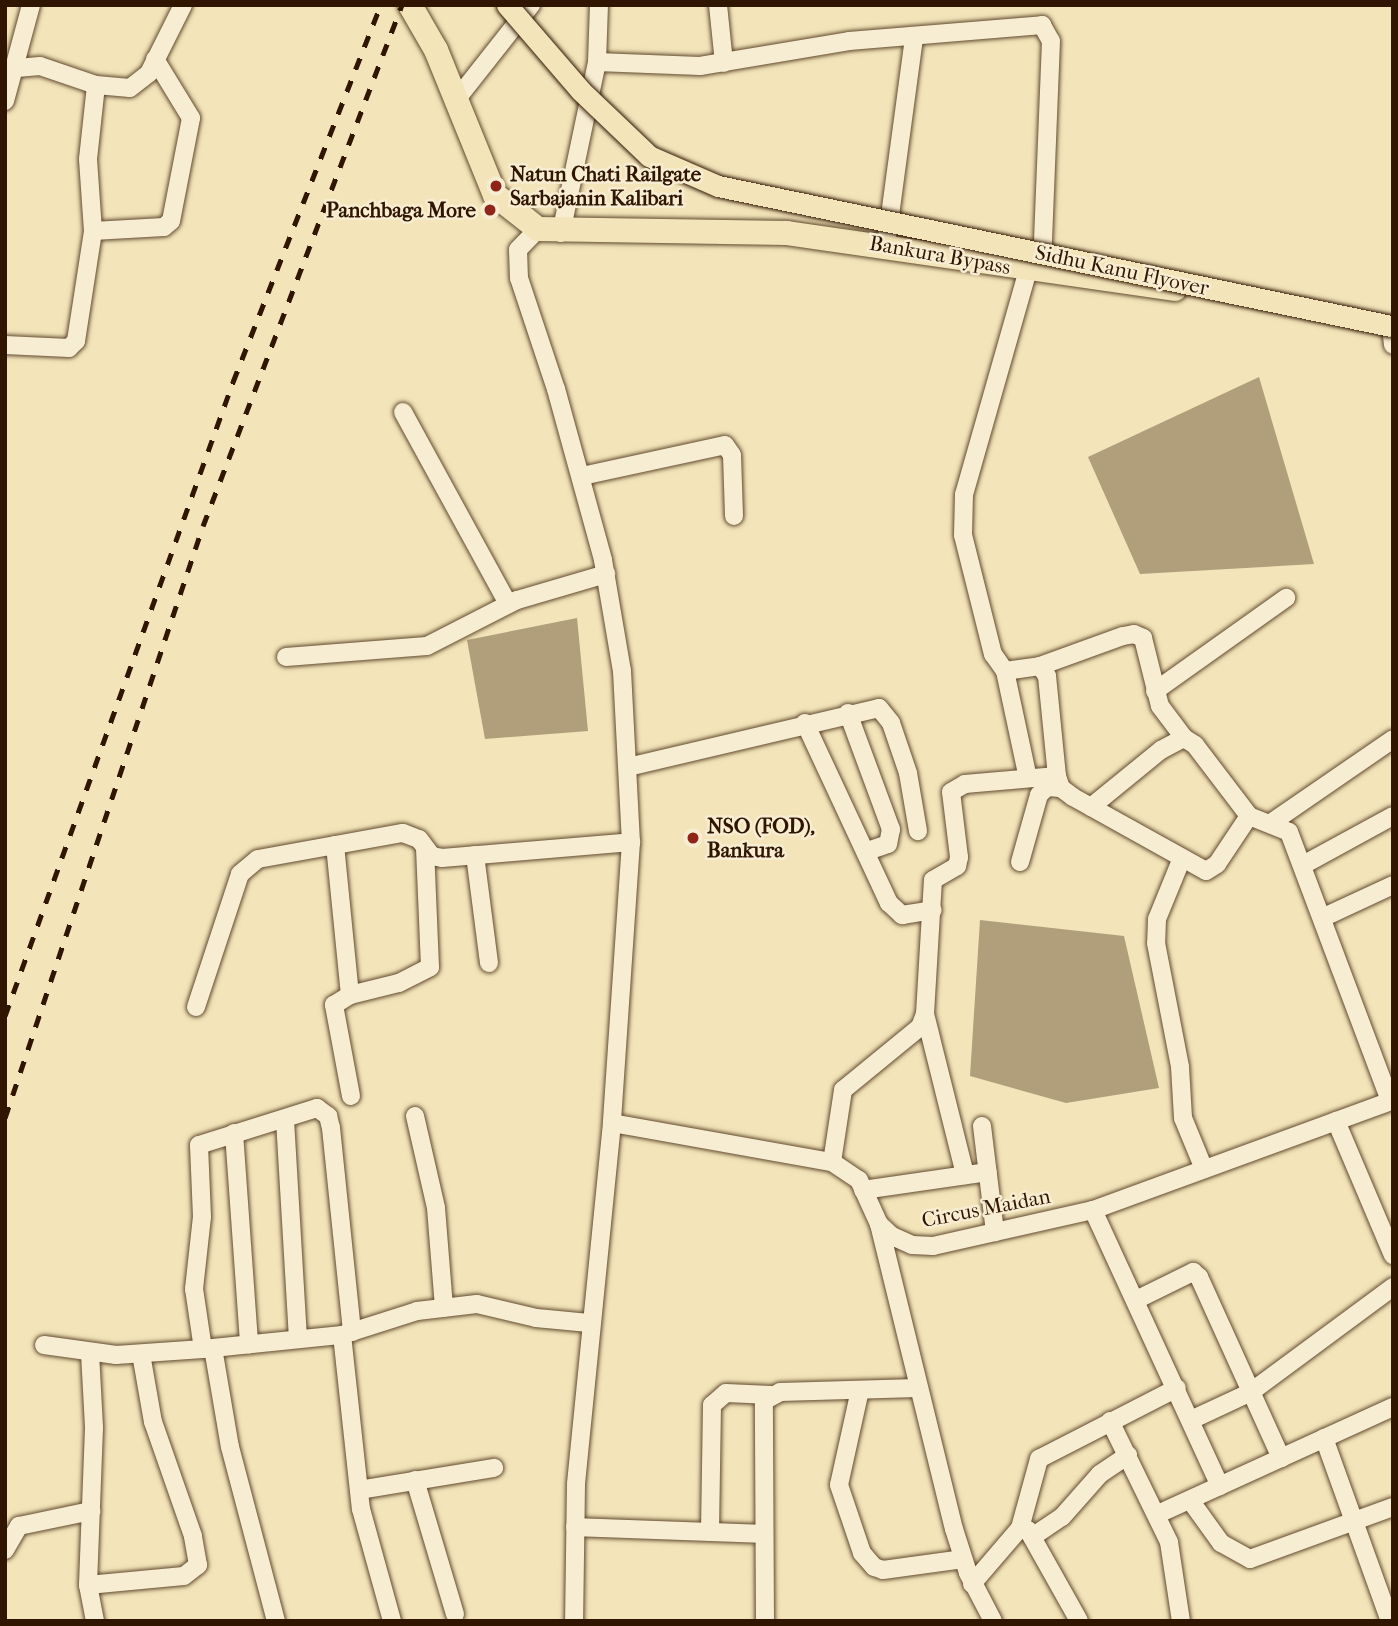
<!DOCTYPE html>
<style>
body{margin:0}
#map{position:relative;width:1398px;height:1626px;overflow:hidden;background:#f3e4b9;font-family:"IM FELL French Canon",serif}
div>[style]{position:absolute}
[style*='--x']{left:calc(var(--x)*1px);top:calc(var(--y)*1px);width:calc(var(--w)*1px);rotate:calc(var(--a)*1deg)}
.water>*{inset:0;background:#b19e7a}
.roads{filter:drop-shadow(0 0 2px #614a2e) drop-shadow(0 0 2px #614a2e)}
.minor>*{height:18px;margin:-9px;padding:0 9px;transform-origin:9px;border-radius:9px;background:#f7edd2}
.highway>*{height:24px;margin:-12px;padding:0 12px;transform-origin:12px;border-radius:12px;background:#f3e4b9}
.rail>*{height:5px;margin-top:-2.5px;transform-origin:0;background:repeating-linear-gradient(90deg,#301600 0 12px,transparent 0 24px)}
.bridges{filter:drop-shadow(0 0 2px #301600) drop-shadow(0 0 2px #301600)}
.major-bridge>*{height:21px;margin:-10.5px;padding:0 10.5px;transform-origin:10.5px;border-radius:10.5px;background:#f3e4b9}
.dots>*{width:19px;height:19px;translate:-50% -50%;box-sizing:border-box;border:4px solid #f7edd2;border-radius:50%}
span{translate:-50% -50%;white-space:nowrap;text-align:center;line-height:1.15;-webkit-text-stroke:5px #f7edd2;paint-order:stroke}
.poi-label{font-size:21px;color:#301600;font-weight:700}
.left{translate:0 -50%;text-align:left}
.right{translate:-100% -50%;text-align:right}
.street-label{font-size:21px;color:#301600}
.frame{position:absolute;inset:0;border:7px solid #301600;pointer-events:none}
</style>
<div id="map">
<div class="water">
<div style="clip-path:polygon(1259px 377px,1314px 564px,1140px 574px,1088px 457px)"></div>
<div style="clip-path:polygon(577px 618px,588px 731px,485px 739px,467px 640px)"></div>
<div style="clip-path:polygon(980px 920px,1124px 936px,1159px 1088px,1066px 1103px,970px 1076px)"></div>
</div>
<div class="roads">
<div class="minor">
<div style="--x:718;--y:5;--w:58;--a:84.1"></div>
<div style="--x:597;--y:62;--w:103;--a:2.2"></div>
<div style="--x:700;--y:66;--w:151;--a:-9.5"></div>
<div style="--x:849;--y:41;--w:194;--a:-4.7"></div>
<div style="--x:1042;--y:25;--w:18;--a:61"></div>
<div style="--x:1051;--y:41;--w:223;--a:92.3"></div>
<div style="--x:5;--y:69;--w:35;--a:-5"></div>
<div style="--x:40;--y:66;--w:59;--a:18.7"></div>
<div style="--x:96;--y:85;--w:34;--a:5"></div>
<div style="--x:130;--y:88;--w:24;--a:-38"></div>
<div style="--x:149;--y:73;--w:76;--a:-63.4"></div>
<div style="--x:456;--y:100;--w:121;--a:-51.7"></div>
<div style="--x:5;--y:101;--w:99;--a:-74.8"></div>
<div style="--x:538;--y:229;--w:29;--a:134"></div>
<div style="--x:518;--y:250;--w:28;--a:88"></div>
<div style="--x:519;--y:278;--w:117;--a:71.6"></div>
<div style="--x:556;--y:389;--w:177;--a:74.6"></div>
<div style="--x:603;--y:560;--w:113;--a:80.3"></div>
<div style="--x:622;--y:671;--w:171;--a:87"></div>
<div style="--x:631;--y:842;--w:282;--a:93.9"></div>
<div style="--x:612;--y:1123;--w:363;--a:95.7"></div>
<div style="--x:576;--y:1484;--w:137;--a:90.8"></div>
<div style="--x:93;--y:231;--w:71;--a:-3.2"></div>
<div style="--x:164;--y:227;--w:9;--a:-41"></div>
<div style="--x:171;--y:221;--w:105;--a:-79"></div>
<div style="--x:191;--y:118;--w:69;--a:-121.4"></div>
<div style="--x:561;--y:233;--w:175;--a:-78.1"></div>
<div style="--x:597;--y:62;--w:57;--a:-88"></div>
<div style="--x:886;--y:245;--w:210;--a:-82.3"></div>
<div style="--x:1028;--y:270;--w:233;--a:105.9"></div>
<div style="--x:964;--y:494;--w:41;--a:91.4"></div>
<div style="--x:963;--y:535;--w:123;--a:75.9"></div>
<div style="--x:993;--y:654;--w:21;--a:55"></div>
<div style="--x:1005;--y:671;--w:35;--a:-8"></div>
<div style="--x:1040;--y:666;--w:12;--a:55"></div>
<div style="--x:1047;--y:676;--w:100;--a:84.3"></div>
<div style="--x:1057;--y:776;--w:13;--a:72"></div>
<div style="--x:1061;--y:788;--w:15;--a:37"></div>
<div style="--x:1073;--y:797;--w:152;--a:29.1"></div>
<div style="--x:1206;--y:871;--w:13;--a:-32"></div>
<div style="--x:1217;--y:864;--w:58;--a:-56.3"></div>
<div style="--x:1391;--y:326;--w:19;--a:84"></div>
<div style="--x:5;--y:345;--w:64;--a:2.7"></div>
<div style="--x:69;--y:348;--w:10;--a:-45"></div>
<div style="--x:76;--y:341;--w:111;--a:-81.2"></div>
<div style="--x:93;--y:231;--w:72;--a:-94"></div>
<div style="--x:88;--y:159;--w:74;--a:-83.8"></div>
<div style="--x:403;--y:412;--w:219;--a:61.3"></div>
<div style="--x:582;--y:476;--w:146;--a:-12.2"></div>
<div style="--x:725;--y:445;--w:12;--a:55"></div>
<div style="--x:732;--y:455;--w:61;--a:88.1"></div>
<div style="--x:286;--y:657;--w:141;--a:-4.5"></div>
<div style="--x:427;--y:646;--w:101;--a:-27.1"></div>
<div style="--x:517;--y:600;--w:93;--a:-16.3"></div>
<div style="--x:1040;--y:666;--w:88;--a:-19.9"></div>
<div style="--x:1123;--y:636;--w:11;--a:-10"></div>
<div style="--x:1134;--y:634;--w:10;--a:24"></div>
<div style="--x:1143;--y:638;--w:70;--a:76"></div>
<div style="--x:1160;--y:706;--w:40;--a:53"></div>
<div style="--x:1005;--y:671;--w:109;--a:77.9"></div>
<div style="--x:1155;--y:691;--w:161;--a:-35.4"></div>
<div style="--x:848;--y:713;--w:124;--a:69.7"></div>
<div style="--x:891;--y:829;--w:15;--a:101"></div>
<div style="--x:888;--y:844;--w:24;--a:161"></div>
<div style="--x:805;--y:723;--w:199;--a:65"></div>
<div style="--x:889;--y:903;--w:18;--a:43"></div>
<div style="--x:902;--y:915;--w:31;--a:-9"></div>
<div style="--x:628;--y:767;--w:258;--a:-13.2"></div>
<div style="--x:879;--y:708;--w:19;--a:51"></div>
<div style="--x:891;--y:723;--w:53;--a:71.2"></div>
<div style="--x:908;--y:773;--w:59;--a:80.2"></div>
<div style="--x:1091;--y:807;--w:90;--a:-39.2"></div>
<div style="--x:1161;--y:750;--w:26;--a:-28"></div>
<div style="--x:1184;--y:738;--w:13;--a:32"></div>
<div style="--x:1195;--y:745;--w:89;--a:52.7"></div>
<div style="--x:1249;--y:816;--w:43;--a:21.8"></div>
<div style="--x:1289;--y:832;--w:287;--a:69.4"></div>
<div style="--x:1271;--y:823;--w:148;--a:-34.5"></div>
<div style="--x:335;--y:845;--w:151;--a:84.3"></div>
<div style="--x:475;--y:855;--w:109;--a:82.6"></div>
<div style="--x:1182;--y:858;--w:66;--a:112.3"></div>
<div style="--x:1157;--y:919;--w:24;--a:92"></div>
<div style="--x:1156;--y:943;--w:126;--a:79"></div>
<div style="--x:1180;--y:1067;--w:51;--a:86.6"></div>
<div style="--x:1183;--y:1118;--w:55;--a:67.6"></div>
<div style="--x:1020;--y:862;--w:70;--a:-74.2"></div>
<div style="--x:1039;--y:795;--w:11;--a:-45"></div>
<div style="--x:1047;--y:787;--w:14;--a:4"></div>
<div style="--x:1303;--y:865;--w:102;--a:-28.6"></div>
<div style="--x:1322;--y:918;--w:78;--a:-24.9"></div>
<div style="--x:196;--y:1007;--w:140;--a:-71.7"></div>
<div style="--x:240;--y:874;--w:23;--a:-40"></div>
<div style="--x:258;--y:859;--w:147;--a:-10.2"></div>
<div style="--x:403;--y:833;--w:17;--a:21"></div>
<div style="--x:419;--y:839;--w:21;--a:53"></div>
<div style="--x:432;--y:856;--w:10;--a:11"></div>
<div style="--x:442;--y:858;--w:190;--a:-4.8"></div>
<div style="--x:925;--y:1014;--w:166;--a:76"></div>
<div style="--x:351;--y:1096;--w:93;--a:-100.6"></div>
<div style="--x:334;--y:1005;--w:19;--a:-32"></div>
<div style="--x:350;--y:995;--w:50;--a:-13.8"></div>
<div style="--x:399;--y:983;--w:35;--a:-27"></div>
<div style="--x:430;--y:967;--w:118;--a:-92.4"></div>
<div style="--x:415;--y:1116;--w:94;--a:77.1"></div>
<div style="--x:436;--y:1208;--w:100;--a:85.4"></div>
<div style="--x:285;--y:1120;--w:219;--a:86.6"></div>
<div style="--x:1336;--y:1121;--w:146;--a:67"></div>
<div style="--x:612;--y:1123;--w:223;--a:10.1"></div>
<div style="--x:832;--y:1162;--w:32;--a:34"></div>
<div style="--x:859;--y:1180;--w:48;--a:65.6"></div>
<div style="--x:879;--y:1224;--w:18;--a:43"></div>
<div style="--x:892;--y:1236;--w:22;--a:24"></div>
<div style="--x:912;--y:1245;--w:21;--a:3"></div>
<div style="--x:933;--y:1246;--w:164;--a:-12.7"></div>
<div style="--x:1093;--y:1210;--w:320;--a:-20.1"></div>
<div style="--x:982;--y:1126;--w:107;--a:83"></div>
<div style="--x:234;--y:1133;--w:212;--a:85.9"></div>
<div style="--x:832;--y:1162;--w:73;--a:-81.3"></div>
<div style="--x:843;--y:1090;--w:99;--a:-39.3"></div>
<div style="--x:920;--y:1027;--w:14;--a:-69"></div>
<div style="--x:925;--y:1014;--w:134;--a:-86.6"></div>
<div style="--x:933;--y:880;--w:28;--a:-30"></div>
<div style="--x:957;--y:866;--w:9;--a:-77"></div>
<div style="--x:959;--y:857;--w:65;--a:-97"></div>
<div style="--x:951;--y:792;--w:16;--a:-30"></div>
<div style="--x:965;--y:784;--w:92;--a:-5"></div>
<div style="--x:863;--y:1190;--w:126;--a:-8.2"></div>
<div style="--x:1093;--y:1210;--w:304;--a:65.3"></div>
<div style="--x:879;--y:1224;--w:314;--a:76.2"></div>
<div style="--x:954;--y:1529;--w:46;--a:72.3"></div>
<div style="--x:968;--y:1573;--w:54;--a:62.5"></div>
<div style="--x:1136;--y:1300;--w:64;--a:-26.2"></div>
<div style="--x:1193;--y:1272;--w:8;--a:40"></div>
<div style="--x:1199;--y:1277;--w:199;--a:65.6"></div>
<div style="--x:342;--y:1335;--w:175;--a:83.8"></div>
<div style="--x:361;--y:1509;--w:116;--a:74.5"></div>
<div style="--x:44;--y:1345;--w:73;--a:7.9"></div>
<div style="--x:116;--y:1355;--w:87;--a:-3.9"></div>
<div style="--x:203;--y:1349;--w:140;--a:-5.8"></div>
<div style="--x:342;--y:1335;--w:79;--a:-17.7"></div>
<div style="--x:417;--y:1311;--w:60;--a:-6.7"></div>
<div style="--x:477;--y:1304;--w:61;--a:13.3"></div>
<div style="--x:536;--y:1318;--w:53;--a:5.4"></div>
<div style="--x:213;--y:1348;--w:100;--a:80.3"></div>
<div style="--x:230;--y:1447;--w:180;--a:75.2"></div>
<div style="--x:203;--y:1349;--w:61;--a:-98.5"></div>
<div style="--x:194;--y:1289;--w:72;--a:-83.7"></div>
<div style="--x:202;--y:1217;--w:72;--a:-92.4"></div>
<div style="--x:199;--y:1145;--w:124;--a:-17.4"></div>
<div style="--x:317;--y:1108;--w:14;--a:36"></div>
<div style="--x:328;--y:1116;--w:12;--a:76"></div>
<div style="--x:331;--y:1128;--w:205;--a:84.1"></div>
<div style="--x:90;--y:1353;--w:75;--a:86.9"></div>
<div style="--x:94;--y:1428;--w:157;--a:92.2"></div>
<div style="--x:88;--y:1585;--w:37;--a:79"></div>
<div style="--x:860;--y:1390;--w:97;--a:102.5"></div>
<div style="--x:839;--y:1485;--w:72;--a:71.3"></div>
<div style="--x:862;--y:1553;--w:18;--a:49"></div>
<div style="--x:874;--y:1567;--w:9;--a:18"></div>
<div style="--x:883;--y:1570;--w:81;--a:-7.8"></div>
<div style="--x:1191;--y:1420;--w:66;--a:-25"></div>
<div style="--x:1251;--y:1392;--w:177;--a:-36.5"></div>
<div style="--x:1110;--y:1421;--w:135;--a:64"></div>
<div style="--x:1169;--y:1542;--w:80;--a:81.4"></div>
<div style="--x:1324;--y:1438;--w:195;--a:70.2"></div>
<div style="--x:415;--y:1480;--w:140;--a:73.4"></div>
<div style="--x:359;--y:1490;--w:137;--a:-9.3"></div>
<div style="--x:1190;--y:1500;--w:53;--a:54.2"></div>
<div style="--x:1221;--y:1543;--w:33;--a:29"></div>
<div style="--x:1250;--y:1559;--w:152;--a:-20"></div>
<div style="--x:1158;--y:1514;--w:258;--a:-24.5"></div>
<div style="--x:575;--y:1527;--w:189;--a:2.1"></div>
<div style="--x:1028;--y:1530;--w:104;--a:60.7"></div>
<div style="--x:710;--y:1532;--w:127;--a:-89.1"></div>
<div style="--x:712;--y:1405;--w:18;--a:-41"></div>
<div style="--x:726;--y:1393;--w:45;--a:2.5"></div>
<div style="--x:1032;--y:1537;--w:36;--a:-34"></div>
<div style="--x:1062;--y:1517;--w:57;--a:-48.5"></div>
<div style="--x:1100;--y:1474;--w:34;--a:-34"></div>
<div style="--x:5;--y:1550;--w:28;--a:-60"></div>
<div style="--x:19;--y:1526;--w:74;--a:-11.8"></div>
<div style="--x:972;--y:1584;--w:74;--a:-49.4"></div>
<div style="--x:1020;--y:1528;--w:72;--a:-74.6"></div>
<div style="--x:1039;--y:1459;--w:155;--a:-27.2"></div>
<div style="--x:88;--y:1585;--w:96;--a:-5.4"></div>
<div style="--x:184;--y:1576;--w:18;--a:-38"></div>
<div style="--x:198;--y:1565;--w:29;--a:-100"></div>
<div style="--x:193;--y:1536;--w:121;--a:-109.3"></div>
<div style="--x:153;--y:1422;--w:69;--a:-100"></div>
<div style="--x:765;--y:1621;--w:220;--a:-90.3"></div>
<div style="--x:764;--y:1401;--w:18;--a:-29"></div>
<div style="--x:780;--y:1392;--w:137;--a:-1.7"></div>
</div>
<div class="highway">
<div style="--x:410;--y:5;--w:52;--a:60"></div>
<div style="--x:436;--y:50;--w:157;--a:67.9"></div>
<div style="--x:495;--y:195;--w:55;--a:38.3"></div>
<div style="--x:538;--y:229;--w:249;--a:0.9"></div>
<div style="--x:787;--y:233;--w:392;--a:8.2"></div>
</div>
</div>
<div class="rail">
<div style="--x:5;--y:1016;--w:674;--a:-70.22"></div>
<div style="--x:233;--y:382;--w:405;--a:-68.6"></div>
<div style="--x:5;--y:1118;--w:624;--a:-71.51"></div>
<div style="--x:203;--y:526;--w:558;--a:-69.1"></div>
</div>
<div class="bridges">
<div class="major-bridge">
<div style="--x:507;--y:5;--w:113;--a:49.3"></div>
<div style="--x:581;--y:91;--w:94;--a:43.7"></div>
<div style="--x:649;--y:156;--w:75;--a:23.5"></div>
<div style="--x:718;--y:186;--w:687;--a:11.75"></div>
</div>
</div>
<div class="dots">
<div style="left:496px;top:186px;background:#8f2418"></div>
<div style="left:490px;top:210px;background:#8f2418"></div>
<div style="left:693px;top:838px;background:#8f2418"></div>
</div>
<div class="poi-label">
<span class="left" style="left:510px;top:186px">Natun Chati Railgate<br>Sarbajanin Kalibari</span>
<span class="right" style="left:476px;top:210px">Panchbaga More</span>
<span class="left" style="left:707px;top:838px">NSO (FOD),<br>Bankura</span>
</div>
<div class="street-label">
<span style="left:940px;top:255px;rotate:10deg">Bankura Bypass</span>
<span style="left:1122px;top:270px;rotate:12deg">Sidhu Kanu Flyover</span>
<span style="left:986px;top:1208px;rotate:-11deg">Circus Maidan</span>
</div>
<div class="frame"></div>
</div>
